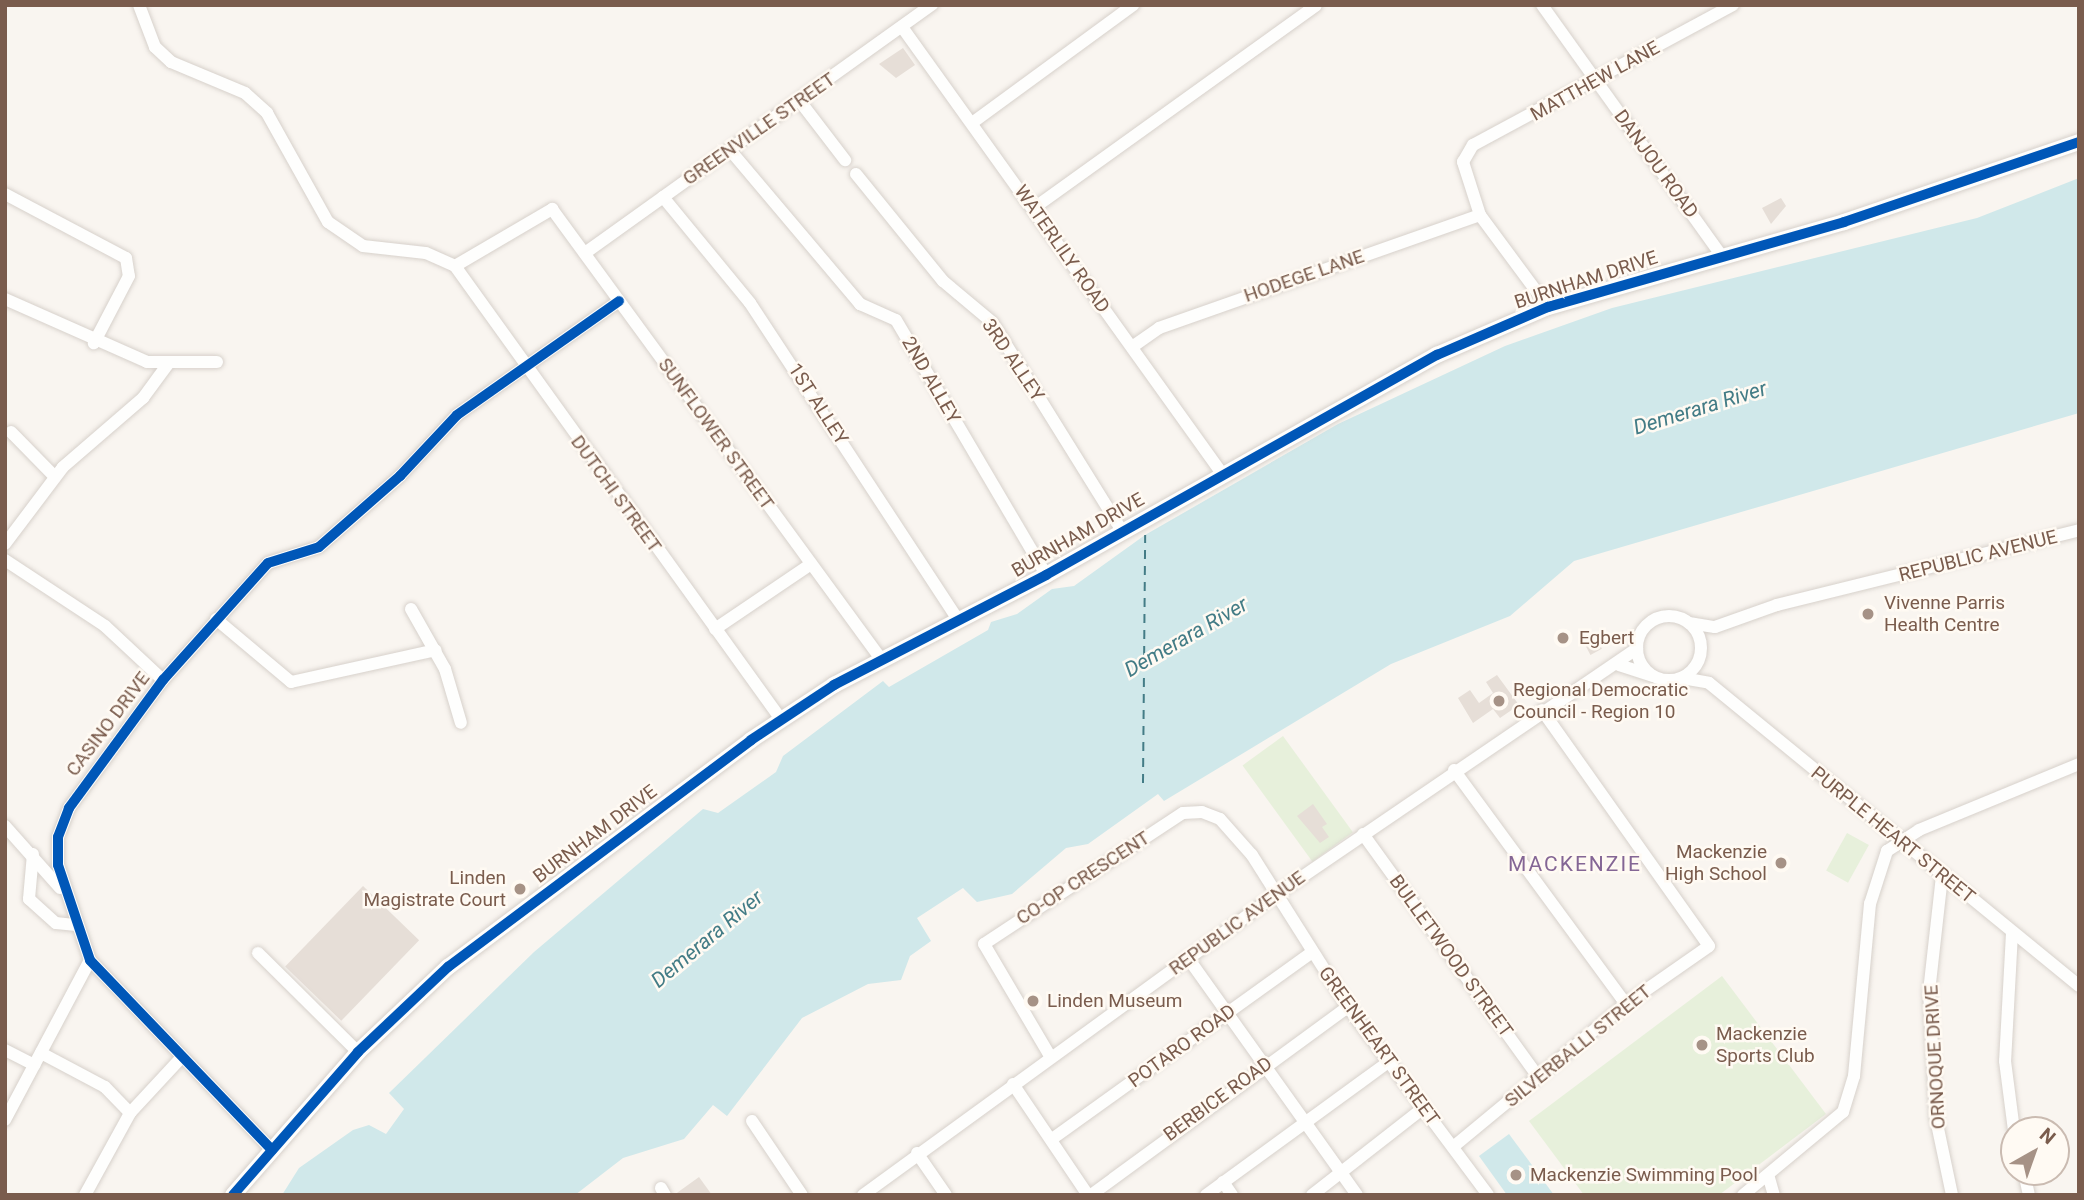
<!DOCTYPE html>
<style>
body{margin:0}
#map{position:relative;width:2084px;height:1200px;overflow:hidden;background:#f9f5f0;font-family:Roboto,sans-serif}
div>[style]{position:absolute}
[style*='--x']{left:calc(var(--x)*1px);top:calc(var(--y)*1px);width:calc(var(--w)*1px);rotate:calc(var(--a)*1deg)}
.green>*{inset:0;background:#e7f0db;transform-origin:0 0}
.water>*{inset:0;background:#d0e8ea}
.ferry>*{height:2px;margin-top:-1px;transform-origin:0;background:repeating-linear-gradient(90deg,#437c86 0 9px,transparent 0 16px)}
.building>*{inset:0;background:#e6ded7;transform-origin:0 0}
.roads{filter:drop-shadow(0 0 2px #d7d1cb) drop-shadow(0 0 2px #d7d1cb)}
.street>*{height:12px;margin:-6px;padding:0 6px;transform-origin:6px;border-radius:6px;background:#fefefd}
.street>.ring{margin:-6px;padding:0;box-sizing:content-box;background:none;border:12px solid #fefefd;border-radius:50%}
.secondary>*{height:16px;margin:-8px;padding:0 8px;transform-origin:8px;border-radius:8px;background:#fefefd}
.cycleway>*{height:10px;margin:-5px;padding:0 5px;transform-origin:5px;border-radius:5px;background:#0057b8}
.dots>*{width:19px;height:19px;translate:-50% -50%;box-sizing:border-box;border:4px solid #fffaf3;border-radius:50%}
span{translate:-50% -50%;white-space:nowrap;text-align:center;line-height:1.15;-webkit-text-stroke:5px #fffaf3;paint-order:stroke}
.street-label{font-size:19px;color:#7a5c4d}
.poi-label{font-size:19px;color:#7a5c4d}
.left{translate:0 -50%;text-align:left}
.right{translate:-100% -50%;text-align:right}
.water-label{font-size:21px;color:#437c86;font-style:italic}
.neighbourhood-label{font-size:21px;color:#846695;letter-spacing:2px}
.frame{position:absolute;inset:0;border:7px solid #7a5c4d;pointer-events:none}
.north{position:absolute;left:2000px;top:1116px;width:70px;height:70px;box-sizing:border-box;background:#fffaf3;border:2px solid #cabbb1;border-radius:50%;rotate:40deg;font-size:19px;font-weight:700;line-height:28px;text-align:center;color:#7a5c4d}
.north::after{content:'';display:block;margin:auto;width:24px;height:32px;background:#a69286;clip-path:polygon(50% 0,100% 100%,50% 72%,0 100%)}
</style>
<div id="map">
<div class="green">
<div style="left:1283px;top:736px;width:119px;height:50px;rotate:54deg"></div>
<div style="left:1847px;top:833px;width:25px;height:43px;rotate:29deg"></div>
<div style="clip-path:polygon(1722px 976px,1826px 1114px,1719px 1195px,1584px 1195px,1529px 1121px)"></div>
</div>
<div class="water">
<div style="clip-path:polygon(2079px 178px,2079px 413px,1574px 561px,1510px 616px,1391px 664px,1164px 801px,1158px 794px,1088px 844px,1066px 848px,1012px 894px,977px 902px,963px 888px,917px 918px,931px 941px,910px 956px,901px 980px,868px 984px,802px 1018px,727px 1116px,713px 1105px,684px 1139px,623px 1158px,575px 1195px,282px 1195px,299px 1168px,353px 1130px,369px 1125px,386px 1134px,404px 1109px,389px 1093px,534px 952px,703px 809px,718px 813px,776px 772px,783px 756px,883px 681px,889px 687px,988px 630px,991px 622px,1017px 614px,1052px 589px,1074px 586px,1145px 535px,1338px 424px,1505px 346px,1612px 308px,1977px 218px)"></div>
<div style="clip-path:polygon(1509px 1134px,1554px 1195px,1507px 1195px,1479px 1156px)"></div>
</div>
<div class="ferry">
<div style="--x:1143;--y:783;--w:248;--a:-89.5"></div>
</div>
<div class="building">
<div style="clip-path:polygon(903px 48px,915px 65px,896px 78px,879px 64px)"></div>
<div style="clip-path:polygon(1781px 198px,1786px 206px,1771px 224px,1762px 208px)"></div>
<div style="left:1593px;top:632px;width:19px;height:13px;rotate:62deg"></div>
<div style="clip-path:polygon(1497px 675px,1519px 705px,1500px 718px,1493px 709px,1473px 723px,1458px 698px,1470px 690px,1479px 703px,1493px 693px,1486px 682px)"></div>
<div style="clip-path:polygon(1313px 804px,1327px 824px,1322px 827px,1329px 837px,1320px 843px,1297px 816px)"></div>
<div style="left:363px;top:886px;width:78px;height:112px;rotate:44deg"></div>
<div style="clip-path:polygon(699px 1177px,712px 1195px,674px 1195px)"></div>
</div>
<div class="roads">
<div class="street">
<div style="--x:139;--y:5;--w:45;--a:69.1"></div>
<div style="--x:155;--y:47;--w:22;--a:43"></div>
<div style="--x:171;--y:62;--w:80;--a:22.7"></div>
<div style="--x:245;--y:93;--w:30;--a:42"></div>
<div style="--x:267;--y:113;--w:125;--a:60.8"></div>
<div style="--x:328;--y:222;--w:42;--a:34.4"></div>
<div style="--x:363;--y:246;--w:63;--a:6.3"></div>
<div style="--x:426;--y:253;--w:32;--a:24"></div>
<div style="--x:1542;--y:5;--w:309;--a:54.4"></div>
<div style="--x:902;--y:27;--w:548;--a:54.37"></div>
<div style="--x:799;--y:100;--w:76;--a:52.5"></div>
<div style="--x:972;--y:123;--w:200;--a:-36.2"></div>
<div style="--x:730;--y:150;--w:202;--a:49.8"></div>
<div style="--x:860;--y:304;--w:39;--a:24"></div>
<div style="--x:896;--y:320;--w:296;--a:59.5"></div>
<div style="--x:856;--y:174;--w:138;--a:50.9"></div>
<div style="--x:943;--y:281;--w:64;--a:39.9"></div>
<div style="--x:992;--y:322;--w:246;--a:58.1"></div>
<div style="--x:5;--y:194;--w:137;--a:27.9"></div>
<div style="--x:126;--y:258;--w:18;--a:81"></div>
<div style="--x:129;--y:276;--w:76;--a:117.6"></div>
<div style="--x:663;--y:197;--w:137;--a:50.6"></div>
<div style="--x:750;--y:303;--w:381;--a:56.7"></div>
<div style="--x:1034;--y:208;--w:347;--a:-35.7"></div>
<div style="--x:585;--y:253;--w:427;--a:-35.6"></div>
<div style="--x:455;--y:266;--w:113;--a:-30.4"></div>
<div style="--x:552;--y:209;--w:557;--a:53.83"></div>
<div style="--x:455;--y:266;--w:557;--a:54.28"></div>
<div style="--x:5;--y:299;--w:155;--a:23.9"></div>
<div style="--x:147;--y:362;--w:70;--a:0"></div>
<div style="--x:1548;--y:307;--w:114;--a:-126.5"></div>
<div style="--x:1480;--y:215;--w:56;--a:-107.8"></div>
<div style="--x:1463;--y:162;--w:20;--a:-60"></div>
<div style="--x:1473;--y:145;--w:295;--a:-28.3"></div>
<div style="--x:1132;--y:347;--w:33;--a:-35"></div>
<div style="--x:1159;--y:328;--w:340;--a:-19.4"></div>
<div style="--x:11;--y:432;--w:63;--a:45.6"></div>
<div style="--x:5;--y:544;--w:96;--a:-53"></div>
<div style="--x:63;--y:467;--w:106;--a:-40.8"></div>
<div style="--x:143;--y:398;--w:42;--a:-53.7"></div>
<div style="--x:5;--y:560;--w:120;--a:33.4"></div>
<div style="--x:105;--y:626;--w:79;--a:43"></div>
<div style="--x:411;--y:609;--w:69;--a:60.5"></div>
<div style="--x:445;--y:669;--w:56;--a:73.5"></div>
<div class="ring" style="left:1637px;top:616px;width:52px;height:52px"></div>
<div style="--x:216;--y:619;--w:98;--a:40"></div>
<div style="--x:291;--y:682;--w:148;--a:-12.4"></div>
<div style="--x:1689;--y:623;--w:26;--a:9"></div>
<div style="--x:1715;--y:627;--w:66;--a:-19.5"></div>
<div style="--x:1777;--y:605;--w:311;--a:-13.9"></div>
<div style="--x:715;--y:629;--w:116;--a:-34.1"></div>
<div style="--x:1619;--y:665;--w:35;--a:18"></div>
<div style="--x:1682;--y:678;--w:27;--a:10"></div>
<div style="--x:1709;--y:683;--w:478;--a:39.3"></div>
<div style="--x:1454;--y:770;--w:290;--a:53.7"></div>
<div style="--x:5;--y:826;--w:83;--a:48.4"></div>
<div style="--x:1363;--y:834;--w:299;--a:54.2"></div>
<div style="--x:33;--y:854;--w:45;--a:95.1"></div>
<div style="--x:29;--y:899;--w:36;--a:42"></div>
<div style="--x:56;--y:923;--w:18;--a:6"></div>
<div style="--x:1942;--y:876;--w:116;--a:96.4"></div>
<div style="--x:1929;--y:991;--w:128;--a:86.9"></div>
<div style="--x:1936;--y:1119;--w:78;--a:78.1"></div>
<div style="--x:2012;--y:933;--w:128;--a:93.1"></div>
<div style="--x:2005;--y:1061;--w:70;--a:82.6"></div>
<div style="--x:258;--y:953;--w:141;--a:44.7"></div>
<div style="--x:1188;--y:958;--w:291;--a:54.5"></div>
<div style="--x:5;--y:1050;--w:33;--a:27"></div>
<div style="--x:41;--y:1053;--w:72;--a:28"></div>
<div style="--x:105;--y:1087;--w:36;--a:46"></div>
<div style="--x:1050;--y:1056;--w:130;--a:-120.5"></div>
<div style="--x:984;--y:944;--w:238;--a:-33.4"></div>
<div style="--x:1183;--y:813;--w:19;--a:-3"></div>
<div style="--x:1202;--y:812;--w:19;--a:21"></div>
<div style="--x:1220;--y:819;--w:48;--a:48.4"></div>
<div style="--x:1252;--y:855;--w:180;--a:57.7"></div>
<div style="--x:1348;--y:1007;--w:234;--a:53.3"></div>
<div style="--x:1013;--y:1084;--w:134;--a:56"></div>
<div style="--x:5;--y:1120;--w:181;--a:-62"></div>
<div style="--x:752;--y:1121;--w:89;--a:56"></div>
<div style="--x:1052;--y:1139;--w:320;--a:-35.7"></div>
<div style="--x:1453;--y:1147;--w:224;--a:-39.6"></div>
<div style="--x:1626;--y:1004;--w:101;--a:-34.9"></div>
<div style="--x:1709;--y:946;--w:289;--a:-125.3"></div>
<div style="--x:272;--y:1150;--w:263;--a:-133.8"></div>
<div style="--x:90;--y:960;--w:100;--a:-108.6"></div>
<div style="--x:58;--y:865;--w:28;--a:-90"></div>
<div style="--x:58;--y:837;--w:31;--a:-69"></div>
<div style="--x:69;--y:808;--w:159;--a:-53.7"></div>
<div style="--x:163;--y:680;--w:157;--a:-48.1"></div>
<div style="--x:268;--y:563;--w:53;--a:-17.4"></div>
<div style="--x:319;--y:547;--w:108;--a:-41.2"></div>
<div style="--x:400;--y:476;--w:83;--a:-46.9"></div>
<div style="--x:457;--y:415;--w:198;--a:-35.1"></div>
<div style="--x:917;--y:1153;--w:51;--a:55.4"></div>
<div style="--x:2024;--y:1172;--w:24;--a:78"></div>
<div style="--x:1769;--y:1178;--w:18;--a:74"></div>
<div style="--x:1223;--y:1182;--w:16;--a:55"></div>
<div style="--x:661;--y:1188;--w:8;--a:60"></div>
<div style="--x:85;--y:1195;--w:94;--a:-61.2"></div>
<div style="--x:130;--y:1113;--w:74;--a:-47.2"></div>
<div style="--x:863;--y:1195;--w:512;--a:-36.02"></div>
<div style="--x:1277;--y:894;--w:436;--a:-34.3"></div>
<div style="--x:1091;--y:1195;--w:318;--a:-36.2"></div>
<div style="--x:1206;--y:1195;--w:224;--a:-36.1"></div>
<div style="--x:1312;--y:1195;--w:140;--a:-38"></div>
<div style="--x:1743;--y:1195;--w:130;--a:-39.7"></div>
<div style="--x:1843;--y:1112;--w:38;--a:-73"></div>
<div style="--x:1854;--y:1076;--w:173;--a:-84.7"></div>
<div style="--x:1870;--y:904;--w:56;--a:-72.2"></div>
<div style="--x:1887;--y:851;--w:38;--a:-33"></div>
<div style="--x:1919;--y:830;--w:173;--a:-22.4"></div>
</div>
<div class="secondary">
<div style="--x:233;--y:1195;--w:190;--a:-48.8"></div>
<div style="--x:358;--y:1052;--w:124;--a:-43.4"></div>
<div style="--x:448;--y:967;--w:379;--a:-36.8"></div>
<div style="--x:751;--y:740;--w:100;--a:-33.5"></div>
<div style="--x:834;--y:685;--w:239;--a:-27.4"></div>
<div style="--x:1046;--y:575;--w:449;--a:-29.4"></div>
<div style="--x:1437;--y:355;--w:121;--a:-23.4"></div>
<div style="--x:1548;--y:307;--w:308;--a:-16"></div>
<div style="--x:1844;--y:222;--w:248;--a:-18.8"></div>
</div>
</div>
<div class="cycleway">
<div style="--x:272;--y:1150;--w:263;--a:-133.8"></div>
<div style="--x:90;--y:960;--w:100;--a:-108.6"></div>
<div style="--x:58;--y:865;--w:28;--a:-90"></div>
<div style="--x:58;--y:837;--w:31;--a:-69"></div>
<div style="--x:69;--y:808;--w:159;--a:-53.7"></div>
<div style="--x:163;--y:680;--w:157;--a:-48.1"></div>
<div style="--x:268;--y:563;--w:53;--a:-17.4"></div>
<div style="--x:319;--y:547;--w:108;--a:-41.2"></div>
<div style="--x:400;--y:476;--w:83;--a:-46.9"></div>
<div style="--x:457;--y:415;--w:198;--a:-35.1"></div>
<div style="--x:233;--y:1195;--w:190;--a:-48.8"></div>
<div style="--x:358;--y:1052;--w:124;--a:-43.4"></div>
<div style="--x:448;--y:967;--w:379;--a:-36.8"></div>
<div style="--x:751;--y:740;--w:100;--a:-33.5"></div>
<div style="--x:834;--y:685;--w:239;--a:-27.4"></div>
<div style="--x:1046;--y:575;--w:449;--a:-29.4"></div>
<div style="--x:1437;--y:355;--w:121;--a:-23.4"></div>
<div style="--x:1548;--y:307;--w:308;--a:-16"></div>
<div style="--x:1844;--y:222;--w:248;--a:-18.8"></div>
</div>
<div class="dots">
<div style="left:1868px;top:614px;background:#a69286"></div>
<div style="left:1563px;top:638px;background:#a69286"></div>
<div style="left:1499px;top:701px;background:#a69286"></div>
<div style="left:1781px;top:863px;background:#a69286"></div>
<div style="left:520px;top:889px;background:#a69286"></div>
<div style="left:1033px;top:1001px;background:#a69286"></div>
<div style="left:1702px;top:1045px;background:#a69286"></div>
<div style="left:1516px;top:1175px;background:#a69286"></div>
</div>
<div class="street-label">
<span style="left:1595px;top:81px;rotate:-29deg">MATTHEW LANE</span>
<span style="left:759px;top:129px;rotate:-35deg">GREENVILLE STREET</span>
<span style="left:1656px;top:164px;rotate:54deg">DANJOU ROAD</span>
<span style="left:1062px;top:249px;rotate:55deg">WATERLILY ROAD</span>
<span style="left:1304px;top:276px;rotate:-19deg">HODEGE LANE</span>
<span style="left:1586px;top:280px;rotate:-18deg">BURNHAM DRIVE</span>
<span style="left:1013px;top:360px;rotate:56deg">3RD ALLEY</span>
<span style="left:931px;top:380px;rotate:60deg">2ND ALLEY</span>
<span style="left:818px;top:404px;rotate:57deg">1ST ALLEY</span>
<span style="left:716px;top:434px;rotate:54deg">SUNFLOWER STREET</span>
<span style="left:616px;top:494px;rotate:54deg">DUTCHI STREET</span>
<span style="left:1078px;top:535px;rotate:-30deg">BURNHAM DRIVE</span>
<span style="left:1978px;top:556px;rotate:-14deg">REPUBLIC AVENUE</span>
<span style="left:108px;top:724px;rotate:-53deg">CASINO DRIVE</span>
<span style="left:595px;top:834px;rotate:-37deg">BURNHAM DRIVE</span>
<span style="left:1893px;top:835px;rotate:39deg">PURPLE HEART STREET</span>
<span style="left:1083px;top:878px;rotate:-33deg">CO-OP CRESCENT</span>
<span style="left:1237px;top:923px;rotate:-36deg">REPUBLIC AVENUE</span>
<span style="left:1451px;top:956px;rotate:54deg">BULLETWOOD STREET</span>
<span style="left:1182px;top:1046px;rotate:-36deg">POTARO ROAD</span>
<span style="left:1379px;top:1046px;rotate:54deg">GREENHEART STREET</span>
<span style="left:1578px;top:1046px;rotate:-39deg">SILVERBALLI STREET</span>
<span style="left:1935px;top:1057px;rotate:-93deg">ORNOQUE DRIVE</span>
<span style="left:1218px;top:1099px;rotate:-36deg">BERBICE ROAD</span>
</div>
<div class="poi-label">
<span class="left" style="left:1884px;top:614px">Vivenne Parris<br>Health Centre</span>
<span class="left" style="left:1579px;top:638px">Egbert</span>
<span class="left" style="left:1513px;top:701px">Regional Democratic<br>Council - Region 10</span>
<span class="right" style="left:1767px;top:863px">Mackenzie<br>High School</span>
<span class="right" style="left:506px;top:889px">Linden<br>Magistrate Court</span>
<span class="left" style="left:1047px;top:1001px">Linden Museum</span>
<span class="left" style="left:1716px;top:1045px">Mackenzie<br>Sports Club</span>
<span class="left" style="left:1530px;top:1175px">Mackenzie Swimming Pool</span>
</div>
<div class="water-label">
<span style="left:1700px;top:408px;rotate:-17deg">Demerara River</span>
<span style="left:1186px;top:637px;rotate:-30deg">Demerara River</span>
<span style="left:707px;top:939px;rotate:-40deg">Demerara River</span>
</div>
<div class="neighbourhood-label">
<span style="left:1575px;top:864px">MACKENZIE</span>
</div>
<div class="frame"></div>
<div class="north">N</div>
</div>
